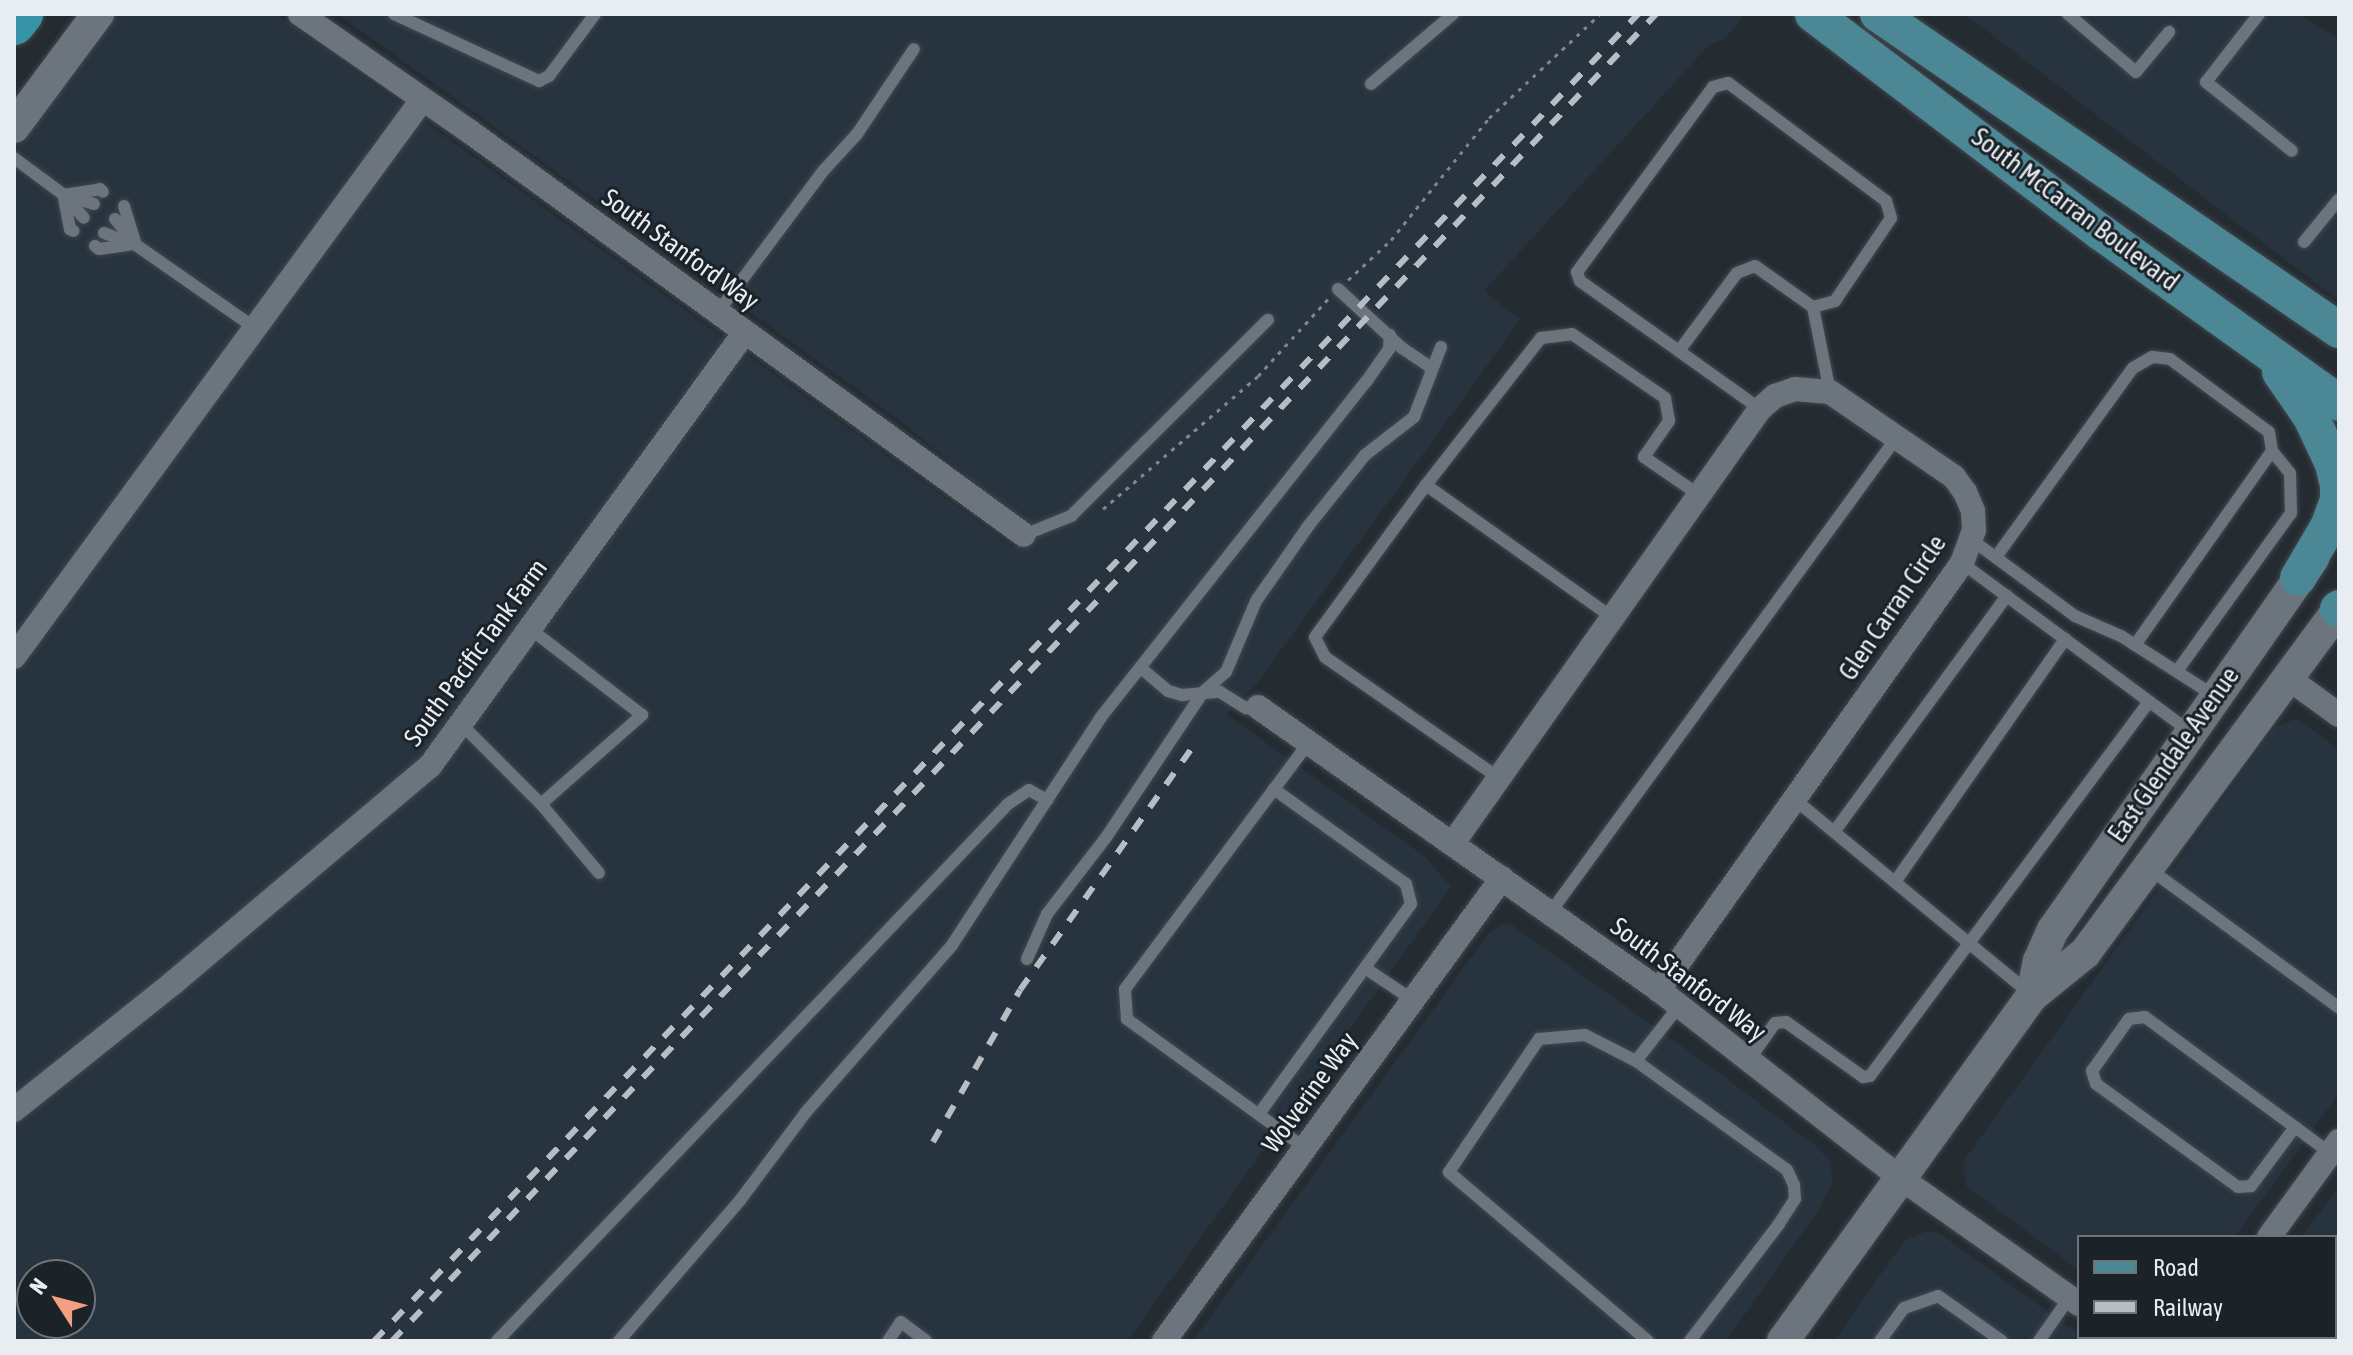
<!DOCTYPE html>
<style>
body{margin:0}
#map{position:relative;width:2353px;height:1355px;overflow:hidden;background:#242c32;font-family:"Asap Condensed",sans-serif}
div>[style]{position:absolute}
[style*='--x']{left:calc(var(--x)*1px);top:calc(var(--y)*1px);width:calc(var(--w)*1px);rotate:calc(var(--a)*1deg)}
.built>*{inset:0;background:#27343f}
.path>*{height:3px;margin-top:-1.5px;transform-origin:0;background:repeating-linear-gradient(90deg,#7f858b 0 4px,transparent 0 10px)}
.roads{filter:drop-shadow(0 0 2px #42484e) drop-shadow(0 0 2px #42484e)}
.lane>*{height:12px;margin:-6px;padding:0 6px;transform-origin:6px;border-radius:6px;background:#6c757d}
.street>*{height:24px;margin:-12px;padding:0 12px;transform-origin:12px;border-radius:12px;background:#6c757d}
.secondary>*{height:32px;margin:-16px;padding:0 16px;transform-origin:16px;border-radius:16px;background:#6c757d}
.primary>*{height:36px;margin:-18px;padding:0 18px;transform-origin:18px;border-radius:18px;background:#4c8796}
.highway>*{height:42px;margin:-21px;padding:0 21px;transform-origin:21px;border-radius:21px;background:#3793a6}
.rail>*{height:6px;margin-top:-3px;transform-origin:0;background:repeating-linear-gradient(90deg,#b7bdc2 0 14px,transparent 0 28px)}
span{translate:-50% -50%;white-space:nowrap;text-align:center;line-height:1.15;-webkit-text-stroke:6px #1b2228;paint-order:stroke}
.street-label{font-size:26px;color:#e8edf2}
.frame{position:absolute;inset:0;border:16px solid #e8edf2;pointer-events:none}
.legend{position:absolute;left:2077px;top:1235px;width:260px;height:104px;box-sizing:border-box;background:#1b2228;border:2px solid #6d7379;margin:0;padding:10px 14px;list-style:none;font-size:24px;color:#e8edf2}
.legend li{display:flex;align-items:center;gap:16px;height:40px}
.legend b{width:40px;border:2px solid #6d7379}
.north{position:absolute;left:16px;top:1259px;width:80px;height:80px;box-sizing:border-box;background:#1b2228;border:2px solid #6d7379;border-radius:50%;rotate:306deg;font-size:22px;font-weight:700;line-height:32px;text-align:center;color:#e8edf2}
.north::after{content:'';display:block;margin:auto;width:28px;height:36px;background:#f2a081;clip-path:polygon(50% 0,100% 100%,50% 72%,0 100%)}
</style>
<div id="map">
<div class="built">
<div style="clip-path:polygon(evenodd,116px 14px,276px 14px,1014px 548px,1029px 526px,899px 420px,338px 14px,1746px 14px,1725px 38px,1708px 46px,1484px 291px,1520px 320px,1257px 683px,1226px 714px,1425px 857px,1451px 887px,1127px 1341px,14px 1341px,14px 151px,116px 14px,32px 1275px,80px 1275px,80px 1323px,32px 1323px,32px 1275px)"></div>
<div style="clip-path:polygon(1965px 14px,2299px 14px,2339px 39px,2339px 301px)"></div>
<div style="clip-path:polygon(2296px 719px,2339px 749px,2339px 1093px,2235px 1237px,2079px 1237px,2079px 1270px,1966px 1186px,1963px 1162px,2275px 727px)"></div>
<div style="clip-path:polygon(1503px 923px,1509px 923px,1719px 1073px,1817px 1147px,1831px 1163px,1832px 1184px,1817px 1212px,1726px 1341px,1193px 1341px,1489px 933px)"></div>
<div style="clip-path:polygon(2339px 1186px,2339px 1341px,2227px 1341px,2230px 1337px,2335px 1337px,2335px 1237px,2302px 1237px)"></div>
<div style="clip-path:polygon(1927px 1231px,1939px 1233px,2088px 1341px,1834px 1341px,1904px 1241px)"></div>
</div>
<div class="path">
<div style="--x:1348;--y:280;--w:59;--a:-42.9"></div>
<div style="--x:1391;--y:240;--w:156;--a:-51.2"></div>
<div style="--x:1489;--y:118;--w:152;--a:-43.1"></div>
<div style="--x:1103;--y:509;--w:204;--a:-40.6"></div>
<div style="--x:1258;--y:376;--w:104;--a:-47.7"></div>
</div>
<div class="roads">
<div class="lane">
<div style="--x:394;--y:14;--w:160;--a:24.8"></div>
<div style="--x:539;--y:81;--w:11;--a:-27"></div>
<div style="--x:549;--y:76;--w:77;--a:-53.4"></div>
<div style="--x:2068;--y:14;--w:89;--a:40.5"></div>
<div style="--x:2136;--y:72;--w:52;--a:-50.5"></div>
<div style="--x:2259;--y:14;--w:86;--a:127.9"></div>
<div style="--x:2206;--y:82;--w:110;--a:38.7"></div>
<div style="--x:1371;--y:84;--w:108;--a:-40.5"></div>
<div style="--x:14;--y:158;--w:62;--a:36.5"></div>
<div style="--x:64;--y:195;--w:30;--a:49"></div>
<div style="--x:64;--y:195;--w:36;--a:-9"></div>
<div style="--x:100;--y:189;--w:4;--a:45"></div>
<div style="--x:71;--y:197;--w:24;--a:17"></div>
<div style="--x:64;--y:198;--w:32;--a:79"></div>
<div style="--x:70;--y:229;--w:4;--a:27"></div>
<div style="--x:124;--y:206;--w:41;--a:72.9"></div>
<div style="--x:115;--y:219;--w:26;--a:50"></div>
<div style="--x:104;--y:233;--w:34;--a:21"></div>
<div style="--x:136;--y:245;--w:145;--a:34.9"></div>
<div style="--x:2304;--y:242;--w:55;--a:-50.9"></div>
<div style="--x:95;--y:246;--w:5;--a:37"></div>
<div style="--x:99;--y:249;--w:30;--a:-8"></div>
<div style="--x:1338;--y:289;--w:87;--a:42.7"></div>
<div style="--x:1402;--y:348;--w:36;--a:34"></div>
<div style="--x:1813;--y:307;--w:87;--a:78.7"></div>
<div style="--x:718;--y:312;--w:177;--a:-53.3"></div>
<div style="--x:824;--y:170;--w:49;--a:-47.5"></div>
<div style="--x:857;--y:134;--w:102;--a:-56.2"></div>
<div style="--x:1679;--y:351;--w:97;--a:-53.4"></div>
<div style="--x:1737;--y:273;--w:19;--a:-21"></div>
<div style="--x:1755;--y:266;--w:71;--a:35.3"></div>
<div style="--x:1813;--y:307;--w:23;--a:-15"></div>
<div style="--x:1835;--y:301;--w:100;--a:-56"></div>
<div style="--x:1891;--y:218;--w:18;--a:-106"></div>
<div style="--x:1886;--y:201;--w:197;--a:-143.2"></div>
<div style="--x:1728;--y:83;--w:16;--a:165"></div>
<div style="--x:1713;--y:87;--w:230;--a:126.3"></div>
<div style="--x:1577;--y:272;--w:9;--a:72"></div>
<div style="--x:1580;--y:281;--w:121;--a:35.3"></div>
<div style="--x:1679;--y:351;--w:100;--a:35.6"></div>
<div style="--x:1426;--y:485;--w:228;--a:35.4"></div>
<div style="--x:1024;--y:535;--w:51;--a:-22"></div>
<div style="--x:1071;--y:516;--w:278;--a:-44.9"></div>
<div style="--x:1972;--y:540;--w:128;--a:36.4"></div>
<div style="--x:2075;--y:616;--w:50;--a:23.5"></div>
<div style="--x:2121;--y:636;--w:112;--a:32.6"></div>
<div style="--x:1996;--y:557;--w:233;--a:-54.1"></div>
<div style="--x:2133;--y:368;--w:22;--a:-30"></div>
<div style="--x:2152;--y:357;--w:18;--a:6"></div>
<div style="--x:2170;--y:359;--w:123;--a:36.4"></div>
<div style="--x:2269;--y:432;--w:19;--a:81"></div>
<div style="--x:1962;--y:563;--w:284;--a:36.5"></div>
<div style="--x:2135;--y:645;--w:237;--a:-54.8"></div>
<div style="--x:2272;--y:451;--w:28;--a:51"></div>
<div style="--x:2290;--y:473;--w:40;--a:88.6"></div>
<div style="--x:2291;--y:513;--w:195;--a:125.8"></div>
<div style="--x:1142;--y:669;--w:34;--a:40"></div>
<div style="--x:1168;--y:691;--w:15;--a:16"></div>
<div style="--x:1182;--y:695;--w:38;--a:-5"></div>
<div style="--x:1220;--y:692;--w:31;--a:32"></div>
<div style="--x:1246;--y:708;--w:12;--a:-5"></div>
<div style="--x:461;--y:724;--w:113;--a:45"></div>
<div style="--x:541;--y:804;--w:135;--a:-41.4"></div>
<div style="--x:642;--y:715;--w:143;--a:-142.4"></div>
<div style="--x:1499;--y:778;--w:212;--a:-145.2"></div>
<div style="--x:1325;--y:657;--w:22;--a:-117"></div>
<div style="--x:1315;--y:637;--w:188;--a:-53.9"></div>
<div style="--x:1426;--y:485;--w:187;--a:-52"></div>
<div style="--x:1541;--y:338;--w:31;--a:-7"></div>
<div style="--x:1572;--y:334;--w:113;--a:34.5"></div>
<div style="--x:1665;--y:398;--w:23;--a:80"></div>
<div style="--x:1669;--y:421;--w:44;--a:124.8"></div>
<div style="--x:1644;--y:457;--w:67;--a:34.6"></div>
<div style="--x:1794;--y:799;--w:305;--a:39.5"></div>
<div style="--x:541;--y:804;--w:90;--a:50"></div>
<div style="--x:1834;--y:832;--w:293;--a:-53.8"></div>
<div style="--x:2148;--y:868;--w:237;--a:36.2"></div>
<div style="--x:1895;--y:882;--w:297;--a:-55"></div>
<div style="--x:1550;--y:913;--w:589;--a:-53.91"></div>
<div style="--x:1027;--y:959;--w:49;--a:-66"></div>
<div style="--x:1047;--y:914;--w:98;--a:-52.4"></div>
<div style="--x:1107;--y:836;--w:173;--a:-56.3"></div>
<div style="--x:1203;--y:692;--w:30;--a:-41"></div>
<div style="--x:1226;--y:672;--w:77;--a:-67.1"></div>
<div style="--x:1256;--y:601;--w:93;--a:-55.1"></div>
<div style="--x:1309;--y:525;--w:90;--a:-51.3"></div>
<div style="--x:1365;--y:455;--w:62;--a:-37.8"></div>
<div style="--x:1414;--y:417;--w:75;--a:-68.9"></div>
<div style="--x:1365;--y:968;--w:58;--a:33.7"></div>
<div style="--x:1749;--y:1060;--w:45;--a:-54.9"></div>
<div style="--x:1775;--y:1023;--w:11;--a:-5"></div>
<div style="--x:1786;--y:1022;--w:95;--a:35.5"></div>
<div style="--x:1863;--y:1077;--w:7;--a:-8"></div>
<div style="--x:1870;--y:1076;--w:467;--a:-53.3"></div>
<div style="--x:1636;--y:1061;--w:186;--a:35.8"></div>
<div style="--x:1787;--y:1170;--w:17;--a:65"></div>
<div style="--x:1794;--y:1185;--w:14;--a:86"></div>
<div style="--x:1795;--y:1199;--w:30;--a:123"></div>
<div style="--x:1779;--y:1224;--w:147;--a:127.3"></div>
<div style="--x:1259;--y:1114;--w:259;--a:-54.1"></div>
<div style="--x:1411;--y:904;--w:21;--a:-104"></div>
<div style="--x:1406;--y:884;--w:163;--a:-144.3"></div>
<div style="--x:2295;--y:1127;--w:74;--a:126.7"></div>
<div style="--x:2251;--y:1186;--w:13;--a:176"></div>
<div style="--x:2238;--y:1187;--w:175;--a:-144"></div>
<div style="--x:2096;--y:1084;--w:14;--a:-107"></div>
<div style="--x:2092;--y:1071;--w:64;--a:-54.6"></div>
<div style="--x:2129;--y:1019;--w:16;--a:-7"></div>
<div style="--x:2145;--y:1017;--w:186;--a:36.3"></div>
<div style="--x:2295;--y:1127;--w:44;--a:36.6"></div>
<div style="--x:1305;--y:1148;--w:220;--a:-144.1"></div>
<div style="--x:1127;--y:1019;--w:30;--a:-94"></div>
<div style="--x:1125;--y:989;--w:308;--a:-53.3"></div>
<div style="--x:497;--y:1341;--w:741;--a:-46.42"></div>
<div style="--x:1008;--y:804;--w:25;--a:-34"></div>
<div style="--x:1029;--y:790;--w:21;--a:29"></div>
<div style="--x:619;--y:1341;--w:187;--a:-49.3"></div>
<div style="--x:741;--y:1199;--w:109;--a:-53.2"></div>
<div style="--x:806;--y:1112;--w:222;--a:-48.8"></div>
<div style="--x:952;--y:945;--w:272;--a:-56.8"></div>
<div style="--x:1101;--y:717;--w:427;--a:-51.7"></div>
<div style="--x:1366;--y:382;--w:40;--a:-55.1"></div>
<div style="--x:1389;--y:349;--w:14;--a:-86"></div>
<div style="--x:888;--y:1341;--w:23;--a:-56"></div>
<div style="--x:901;--y:1322;--w:31;--a:37"></div>
<div style="--x:1648;--y:1341;--w:261;--a:-139.7"></div>
<div style="--x:1449;--y:1172;--w:161;--a:-55.9"></div>
<div style="--x:1539;--y:1039;--w:46;--a:-5"></div>
<div style="--x:1585;--y:1035;--w:57;--a:27"></div>
<div style="--x:1636;--y:1061;--w:70;--a:-52"></div>
<div style="--x:1880;--y:1341;--w:41;--a:-54"></div>
<div style="--x:1904;--y:1308;--w:36;--a:-19"></div>
<div style="--x:1938;--y:1296;--w:78;--a:35.1"></div>
<div style="--x:2039;--y:1341;--w:52;--a:-55.1"></div>
</div>
<div class="street">
<div style="--x:300;--y:14;--w:206;--a:34.7"></div>
<div style="--x:469;--y:131;--w:686;--a:36.05"></div>
<div style="--x:14;--y:657;--w:690;--a:-53.78"></div>
<div style="--x:2288;--y:678;--w:63;--a:36"></div>
<div style="--x:1258;--y:707;--w:491;--a:35.2"></div>
<div style="--x:1659;--y:990;--w:304;--a:37.9"></div>
<div style="--x:1899;--y:1177;--w:220;--a:35.2"></div>
<div style="--x:1453;--y:843;--w:532;--a:-54.73"></div>
<div style="--x:1760;--y:409;--w:20;--a:-41"></div>
<div style="--x:1775;--y:396;--w:21;--a:-19"></div>
<div style="--x:1795;--y:389;--w:35;--a:5"></div>
<div style="--x:1830;--y:392;--w:150;--a:34.4"></div>
<div style="--x:1954;--y:477;--w:19;--a:54"></div>
<div style="--x:1965;--y:492;--w:21;--a:67"></div>
<div style="--x:1973;--y:511;--w:19;--a:87"></div>
<div style="--x:1974;--y:530;--w:35;--a:110"></div>
<div style="--x:1962;--y:563;--w:524;--a:125.36"></div>
<div style="--x:14;--y:1110;--w:203;--a:-38.6"></div>
<div style="--x:173;--y:983;--w:336;--a:-40.2"></div>
<div style="--x:430;--y:766;--w:536;--a:-54.03"></div>
<div style="--x:2269;--y:1237;--w:119;--a:-53.9"></div>
<div style="--x:2124;--y:1337;--w:7;--a:34"></div>
<div style="--x:1164;--y:1341;--w:573;--a:-53.87"></div>
<div style="--x:2194;--y:1341;--w:4;--a:-63"></div>
</div>
<div class="secondary">
<div style="--x:14;--y:127;--w:141;--a:-53.4"></div>
<div style="--x:2032;--y:996;--w:36;--a:-79"></div>
<div style="--x:2039;--y:961;--w:34;--a:-66"></div>
<div style="--x:2053;--y:930;--w:453;--a:-55"></div>
<div style="--x:1783;--y:1341;--w:425;--a:-54.2"></div>
<div style="--x:2032;--y:996;--w:68;--a:-39.1"></div>
<div style="--x:2085;--y:953;--w:428;--a:-53.6"></div>
</div>
<div class="primary">
<div style="--x:1813;--y:14;--w:359;--a:37.2"></div>
<div style="--x:2099;--y:231;--w:295;--a:35.6"></div>
<div style="--x:1878;--y:14;--w:559;--a:34.43"></div>
<div style="--x:2280;--y:372;--w:55;--a:55.4"></div>
<div style="--x:2311;--y:417;--w:52;--a:64.9"></div>
<div style="--x:2333;--y:464;--w:23;--a:77"></div>
<div style="--x:2338;--y:486;--w:14;--a:90"></div>
<div style="--x:2338;--y:500;--w:29;--a:110"></div>
<div style="--x:2328;--y:527;--w:59;--a:120.5"></div>
<div style="--x:2338;--y:609;--w:1;--a:-45"></div>
</div>
<div class="highway">
<div style="--x:14;--y:24;--w:13;--a:-51"></div>
</div>
</div>
<div class="rail">
<div style="--x:933;--y:1142;--w:175;--a:-60.2"></div>
<div style="--x:1020;--y:990;--w:301;--a:-54.6"></div>
<div style="--x:374;--y:1341;--w:1833;--a:-46.39"></div>
<div style="--x:392;--y:1341;--w:1833;--a:-46.39"></div>
</div>
<div class="street-label">
<span style="left:2075px;top:210px;rotate:37deg">South McCarran Boulevard</span>
<span style="left:680px;top:250px;rotate:36deg">South Stanford Way</span>
<span style="left:1893px;top:608px;rotate:-56deg">Glen Carran Circle</span>
<span style="left:476px;top:653px;rotate:-54deg">South Pacific Tank Farm</span>
<span style="left:2174px;top:755px;rotate:-55deg">East Glendale Avenue</span>
<span style="left:1688px;top:980px;rotate:37deg">South Stanford Way</span>
<span style="left:1310px;top:1093px;rotate:-54deg">Wolverine Way</span>
</div>
<div class="frame"></div>
<ul class="legend">
<li><b style="height:10px;background:#4c8796"></b>Road</li>
<li><b style="height:10px;background:#b7bdc2"></b>Railway</li>
</ul>
<div class="north">N</div>
</div>
